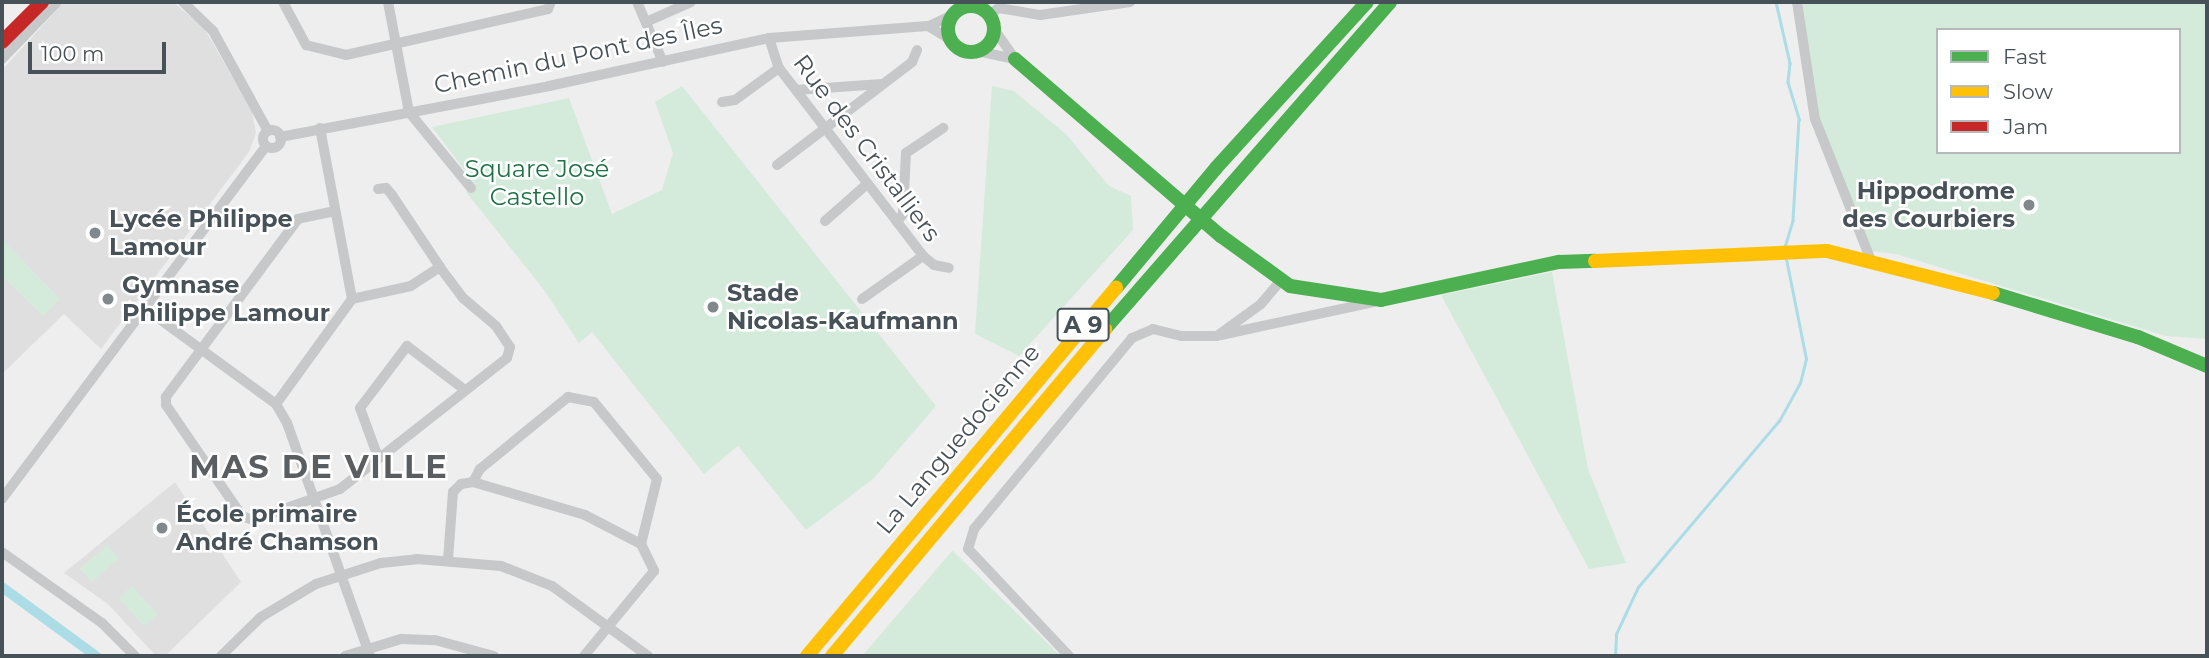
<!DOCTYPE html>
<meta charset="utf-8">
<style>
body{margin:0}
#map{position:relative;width:2209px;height:658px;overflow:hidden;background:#eee;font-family:Montserrat,sans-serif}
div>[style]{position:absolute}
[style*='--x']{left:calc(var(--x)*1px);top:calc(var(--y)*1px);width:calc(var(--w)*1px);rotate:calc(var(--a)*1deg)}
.education>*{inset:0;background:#e0dfdf}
.green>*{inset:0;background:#d4ebdc;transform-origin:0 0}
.stream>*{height:2.5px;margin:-1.25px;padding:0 1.25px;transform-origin:1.25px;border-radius:1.25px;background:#acdce6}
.canal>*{height:10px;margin:-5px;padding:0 5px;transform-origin:5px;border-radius:5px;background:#acdce6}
.street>*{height:10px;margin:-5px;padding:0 5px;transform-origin:5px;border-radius:5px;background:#c6c8c9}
.street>.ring{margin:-5px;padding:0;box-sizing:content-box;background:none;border:10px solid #c6c8c9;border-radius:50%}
.fast>*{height:14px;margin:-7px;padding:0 7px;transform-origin:7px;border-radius:7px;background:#4caf50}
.fast>.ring{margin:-7px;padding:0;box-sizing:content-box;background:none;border:14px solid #4caf50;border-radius:50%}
.slow>*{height:14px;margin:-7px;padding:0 7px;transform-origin:7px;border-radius:7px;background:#ffc107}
.jam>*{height:14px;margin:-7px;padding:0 7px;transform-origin:7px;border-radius:7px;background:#c62828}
.dots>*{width:19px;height:19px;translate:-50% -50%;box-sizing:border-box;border:4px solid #fff;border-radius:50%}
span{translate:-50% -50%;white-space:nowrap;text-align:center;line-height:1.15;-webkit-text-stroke:5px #fff;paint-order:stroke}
.shield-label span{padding:2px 5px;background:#fff;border:2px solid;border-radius:5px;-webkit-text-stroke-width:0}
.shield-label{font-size:23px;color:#475158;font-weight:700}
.street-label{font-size:24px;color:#475158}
.park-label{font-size:24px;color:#1f7246}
.poi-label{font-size:24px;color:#475158;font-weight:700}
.right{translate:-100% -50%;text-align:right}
.left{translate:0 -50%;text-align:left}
.district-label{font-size:32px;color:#5a5e61;font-weight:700;letter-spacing:2px}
.frame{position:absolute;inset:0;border:4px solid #475158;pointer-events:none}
.legend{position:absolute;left:1936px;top:28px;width:245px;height:126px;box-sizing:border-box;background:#fff;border:2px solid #b5b9bc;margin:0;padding:9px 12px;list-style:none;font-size:21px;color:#475158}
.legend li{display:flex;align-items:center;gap:14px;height:35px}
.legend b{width:35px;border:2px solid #b5b9bc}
.scale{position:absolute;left:28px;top:42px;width:138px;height:32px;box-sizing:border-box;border:4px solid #475158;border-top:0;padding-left:9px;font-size:21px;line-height:24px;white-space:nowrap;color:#475158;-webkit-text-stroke:5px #fff;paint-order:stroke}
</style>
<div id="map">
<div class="education">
<div style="clip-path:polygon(64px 2px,173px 2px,204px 28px,252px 111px,256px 133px,249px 152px,101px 349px,64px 314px,2px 374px,2px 70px)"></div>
<div style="clip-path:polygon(175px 482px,241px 582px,167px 654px,156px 656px,108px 604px,64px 573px)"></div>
</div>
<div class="green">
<div style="clip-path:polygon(evenodd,1802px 2px,2207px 2px,2207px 339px,2166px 336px,1896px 254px,1870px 251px,1819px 121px,1802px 2px,1938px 30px,2179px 30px,2179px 152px,1938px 152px,1938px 30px)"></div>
<div style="clip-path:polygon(682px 86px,936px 406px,873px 479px,806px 530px,738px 446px,704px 474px,592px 332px,579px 343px,544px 290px,466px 192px,475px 184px,432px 127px,569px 98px,612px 214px,662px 190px,673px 153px,655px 102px)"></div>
<div style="clip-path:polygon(992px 86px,1014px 91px,1066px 134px,1109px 186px,1131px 196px,1133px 230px,1019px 356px,975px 334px)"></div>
<div style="clip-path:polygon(2px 239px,60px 299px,43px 316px,2px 276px)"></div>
<div style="clip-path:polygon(1552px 272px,1588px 469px,1626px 563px,1589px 569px,1441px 295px)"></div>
<div style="left:107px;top:545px;width:18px;height:36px;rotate:49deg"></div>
<div style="clip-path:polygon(952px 551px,953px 551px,1061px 656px,862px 656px)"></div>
<div style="left:132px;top:586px;width:38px;height:18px;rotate:48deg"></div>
</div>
<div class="stream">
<div style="--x:1776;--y:2;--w:63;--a:77.1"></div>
<div style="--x:1790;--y:63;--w:19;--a:96"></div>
<div style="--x:1788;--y:82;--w:39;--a:73"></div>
<div style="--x:1799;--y:119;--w:102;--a:93.4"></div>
<div style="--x:1793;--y:221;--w:28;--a:107"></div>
<div style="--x:1615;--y:656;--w:22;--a:-87"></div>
<div style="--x:1616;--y:634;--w:52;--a:-64.9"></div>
<div style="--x:1638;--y:587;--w:218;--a:-49.7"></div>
<div style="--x:1779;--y:421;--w:43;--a:-61.1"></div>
<div style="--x:1800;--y:383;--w:25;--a:-76"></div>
<div style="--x:1806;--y:359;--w:102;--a:-101.3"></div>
</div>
<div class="canal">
<div style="--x:2;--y:587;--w:117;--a:36.3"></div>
</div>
<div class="street">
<div style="--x:183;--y:2;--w:42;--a:44"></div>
<div style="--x:213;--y:31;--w:114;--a:61.2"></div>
<div style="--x:283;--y:2;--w:49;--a:61.9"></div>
<div style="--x:306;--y:45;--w:41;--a:14"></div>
<div style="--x:346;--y:55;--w:207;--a:-12.8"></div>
<div style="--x:548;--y:9;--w:8;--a:-67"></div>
<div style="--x:388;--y:2;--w:112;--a:79.2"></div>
<div style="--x:409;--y:112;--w:98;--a:50.8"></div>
<div style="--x:637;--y:2;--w:65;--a:66.6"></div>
<div style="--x:1797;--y:2;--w:118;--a:81.3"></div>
<div style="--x:1815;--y:119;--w:149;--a:68.4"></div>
<div style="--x:990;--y:14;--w:11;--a:-34"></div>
<div style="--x:999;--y:8;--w:42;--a:9.7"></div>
<div style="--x:1040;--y:15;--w:91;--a:-8.2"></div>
<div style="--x:646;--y:22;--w:49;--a:-24"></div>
<div style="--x:929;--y:26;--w:26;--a:-25"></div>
<div style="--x:769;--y:38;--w:32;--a:72"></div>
<div style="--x:779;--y:68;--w:237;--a:52.5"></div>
<div style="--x:923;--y:256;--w:14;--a:39"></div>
<div style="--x:934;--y:265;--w:15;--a:11"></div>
<div style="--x:977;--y:51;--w:39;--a:12"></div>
<div style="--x:1015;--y:59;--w:35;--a:-125"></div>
<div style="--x:2;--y:59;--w:79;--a:-46"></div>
<div style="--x:796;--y:90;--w:86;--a:-4"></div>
<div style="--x:722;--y:102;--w:13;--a:-9"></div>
<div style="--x:735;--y:100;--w:54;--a:-36"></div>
<div style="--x:320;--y:128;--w:174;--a:79.4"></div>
<div style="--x:352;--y:299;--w:130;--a:125.9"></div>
<div style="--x:276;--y:404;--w:22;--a:60"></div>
<div style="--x:287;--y:423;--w:247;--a:70.4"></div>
<div class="ring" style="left:263px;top:130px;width:8px;height:8px"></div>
<div style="--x:280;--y:137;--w:274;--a:-10.7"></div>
<div style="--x:549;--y:86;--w:225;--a:-12.3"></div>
<div style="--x:769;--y:38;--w:159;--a:-4.3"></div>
<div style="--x:928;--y:26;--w:26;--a:31"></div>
<div style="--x:777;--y:165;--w:170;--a:-37.3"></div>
<div style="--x:912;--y:62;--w:13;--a:-67"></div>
<div style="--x:378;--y:189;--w:8;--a:-7"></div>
<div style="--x:386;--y:188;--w:9;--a:49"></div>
<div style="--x:392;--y:195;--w:87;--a:56.3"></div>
<div style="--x:335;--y:211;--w:38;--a:168"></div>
<div style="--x:298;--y:219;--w:222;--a:126.6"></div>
<div style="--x:166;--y:397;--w:8;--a:90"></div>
<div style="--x:166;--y:405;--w:135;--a:55.6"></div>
<div style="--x:242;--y:516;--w:12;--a:20"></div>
<div style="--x:253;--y:520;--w:92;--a:-19.6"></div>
<div style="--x:340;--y:489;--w:212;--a:-38.1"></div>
<div style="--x:507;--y:358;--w:11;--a:-75"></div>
<div style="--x:510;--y:347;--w:25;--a:-124"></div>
<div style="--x:496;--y:326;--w:43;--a:-139.7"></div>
<div style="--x:463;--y:298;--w:39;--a:-127"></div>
<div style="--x:440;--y:267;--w:35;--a:147"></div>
<div style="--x:411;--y:286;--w:60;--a:167.6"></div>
<div style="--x:825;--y:221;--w:56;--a:-41.4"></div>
<div style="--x:897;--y:222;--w:10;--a:-53"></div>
<div style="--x:903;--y:214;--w:61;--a:-87.2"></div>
<div style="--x:906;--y:153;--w:45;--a:-34"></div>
<div style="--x:862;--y:299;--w:75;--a:-35.2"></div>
<div style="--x:143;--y:307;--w:165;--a:36.1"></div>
<div style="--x:1221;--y:335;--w:157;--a:-12.2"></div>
<div style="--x:378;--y:457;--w:52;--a:-110.2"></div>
<div style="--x:360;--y:408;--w:78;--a:-52.8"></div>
<div style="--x:407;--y:346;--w:73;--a:37.2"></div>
<div style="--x:473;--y:482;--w:15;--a:-62"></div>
<div style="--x:480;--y:469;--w:114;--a:-39.3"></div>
<div style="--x:568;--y:397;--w:26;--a:11"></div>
<div style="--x:594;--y:402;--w:99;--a:50.7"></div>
<div style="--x:657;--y:479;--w:67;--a:103.8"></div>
<div style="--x:641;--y:544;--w:30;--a:64"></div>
<div style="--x:654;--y:571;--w:110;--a:129.5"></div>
<div style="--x:2;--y:499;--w:441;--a:-53.2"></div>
<div style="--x:2;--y:552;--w:123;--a:35.4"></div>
<div style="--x:102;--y:623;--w:47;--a:45"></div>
<div style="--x:448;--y:560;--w:68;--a:-85.8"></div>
<div style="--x:453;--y:492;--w:11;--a:-45"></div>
<div style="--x:461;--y:484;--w:12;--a:-9"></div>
<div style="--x:473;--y:482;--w:117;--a:16.4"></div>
<div style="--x:585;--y:515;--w:63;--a:27.4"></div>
<div style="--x:221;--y:656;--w:56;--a:-44.3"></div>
<div style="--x:261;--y:617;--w:64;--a:-31"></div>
<div style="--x:316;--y:584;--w:68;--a:-17.9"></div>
<div style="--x:381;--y:563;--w:36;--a:-6"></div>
<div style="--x:417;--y:559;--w:84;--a:4.8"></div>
<div style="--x:501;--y:566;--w:55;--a:21.4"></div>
<div style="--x:552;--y:586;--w:119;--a:36.1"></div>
<div style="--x:345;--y:656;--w:59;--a:-16.9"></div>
<div style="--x:401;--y:639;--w:34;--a:2"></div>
<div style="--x:435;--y:640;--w:61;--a:15.2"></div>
<div style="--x:1069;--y:656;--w:147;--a:-133.3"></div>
<div style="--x:968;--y:549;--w:21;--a:-73"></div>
<div style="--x:974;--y:529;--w:248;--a:-50.4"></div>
<div style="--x:1132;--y:338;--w:23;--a:-23"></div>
<div style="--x:1153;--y:329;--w:30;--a:14"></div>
<div style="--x:1182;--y:336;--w:35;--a:0"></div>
<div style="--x:1217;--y:336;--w:54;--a:-36"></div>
<div style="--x:1261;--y:304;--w:31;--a:-50"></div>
</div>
<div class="fast">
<div class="ring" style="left:948px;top:6px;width:32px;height:32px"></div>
<div style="--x:1015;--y:59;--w:272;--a:40.7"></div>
<div style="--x:1221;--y:236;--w:85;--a:35.9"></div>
<div style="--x:1290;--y:286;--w:92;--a:8.7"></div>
<div style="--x:1381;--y:300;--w:182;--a:-12.1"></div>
<div style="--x:1559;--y:262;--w:36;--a:-2"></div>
<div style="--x:1116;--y:288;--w:156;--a:-50.2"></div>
<div style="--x:1216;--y:168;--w:224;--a:-47.7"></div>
<div style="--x:1993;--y:293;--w:152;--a:16.9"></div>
<div style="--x:2138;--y:337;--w:75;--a:22.8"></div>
<div style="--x:1105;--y:329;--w:434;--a:-48.9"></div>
</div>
<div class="slow">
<div style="--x:1595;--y:261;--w:232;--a:-2.5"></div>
<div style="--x:1827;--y:251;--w:171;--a:14.2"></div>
<div style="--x:807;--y:656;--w:481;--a:-50"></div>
<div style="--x:832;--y:656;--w:426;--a:-50.1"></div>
</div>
<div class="jam">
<div style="--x:2;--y:42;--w:57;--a:-45"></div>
</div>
<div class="dots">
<div style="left:2029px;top:205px;background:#81888c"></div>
<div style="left:95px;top:233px;background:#81888c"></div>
<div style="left:108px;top:299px;background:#81888c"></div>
<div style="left:713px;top:307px;background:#81888c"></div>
<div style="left:162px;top:528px;background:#81888c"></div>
</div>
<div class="shield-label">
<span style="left:1083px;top:325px">A 9</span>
</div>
<div class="street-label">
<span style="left:578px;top:55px;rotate:-12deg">Chemin du Pont des Îles</span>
<span style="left:867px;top:148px;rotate:53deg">Rue des Cristalliers</span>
<span style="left:958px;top:439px;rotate:-50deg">La Languedocienne</span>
</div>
<div class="park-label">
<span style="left:537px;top:183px">Square José<br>Castello</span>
</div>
<div class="poi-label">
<span class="right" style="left:2015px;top:205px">Hippodrome<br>des Courbiers</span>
<span class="left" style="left:109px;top:233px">Lycée Philippe<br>Lamour</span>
<span class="left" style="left:122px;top:299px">Gymnase<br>Philippe Lamour</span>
<span class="left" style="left:727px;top:307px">Stade<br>Nicolas-Kaufmann</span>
<span class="left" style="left:176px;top:528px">École primaire<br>André Chamson</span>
</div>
<div class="district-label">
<span style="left:319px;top:467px">MAS DE VILLE</span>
</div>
<div class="frame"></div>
<ul class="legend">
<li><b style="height:9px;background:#4caf50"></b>Fast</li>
<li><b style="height:9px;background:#ffc107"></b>Slow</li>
<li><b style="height:9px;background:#c62828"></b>Jam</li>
</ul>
<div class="scale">100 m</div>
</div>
